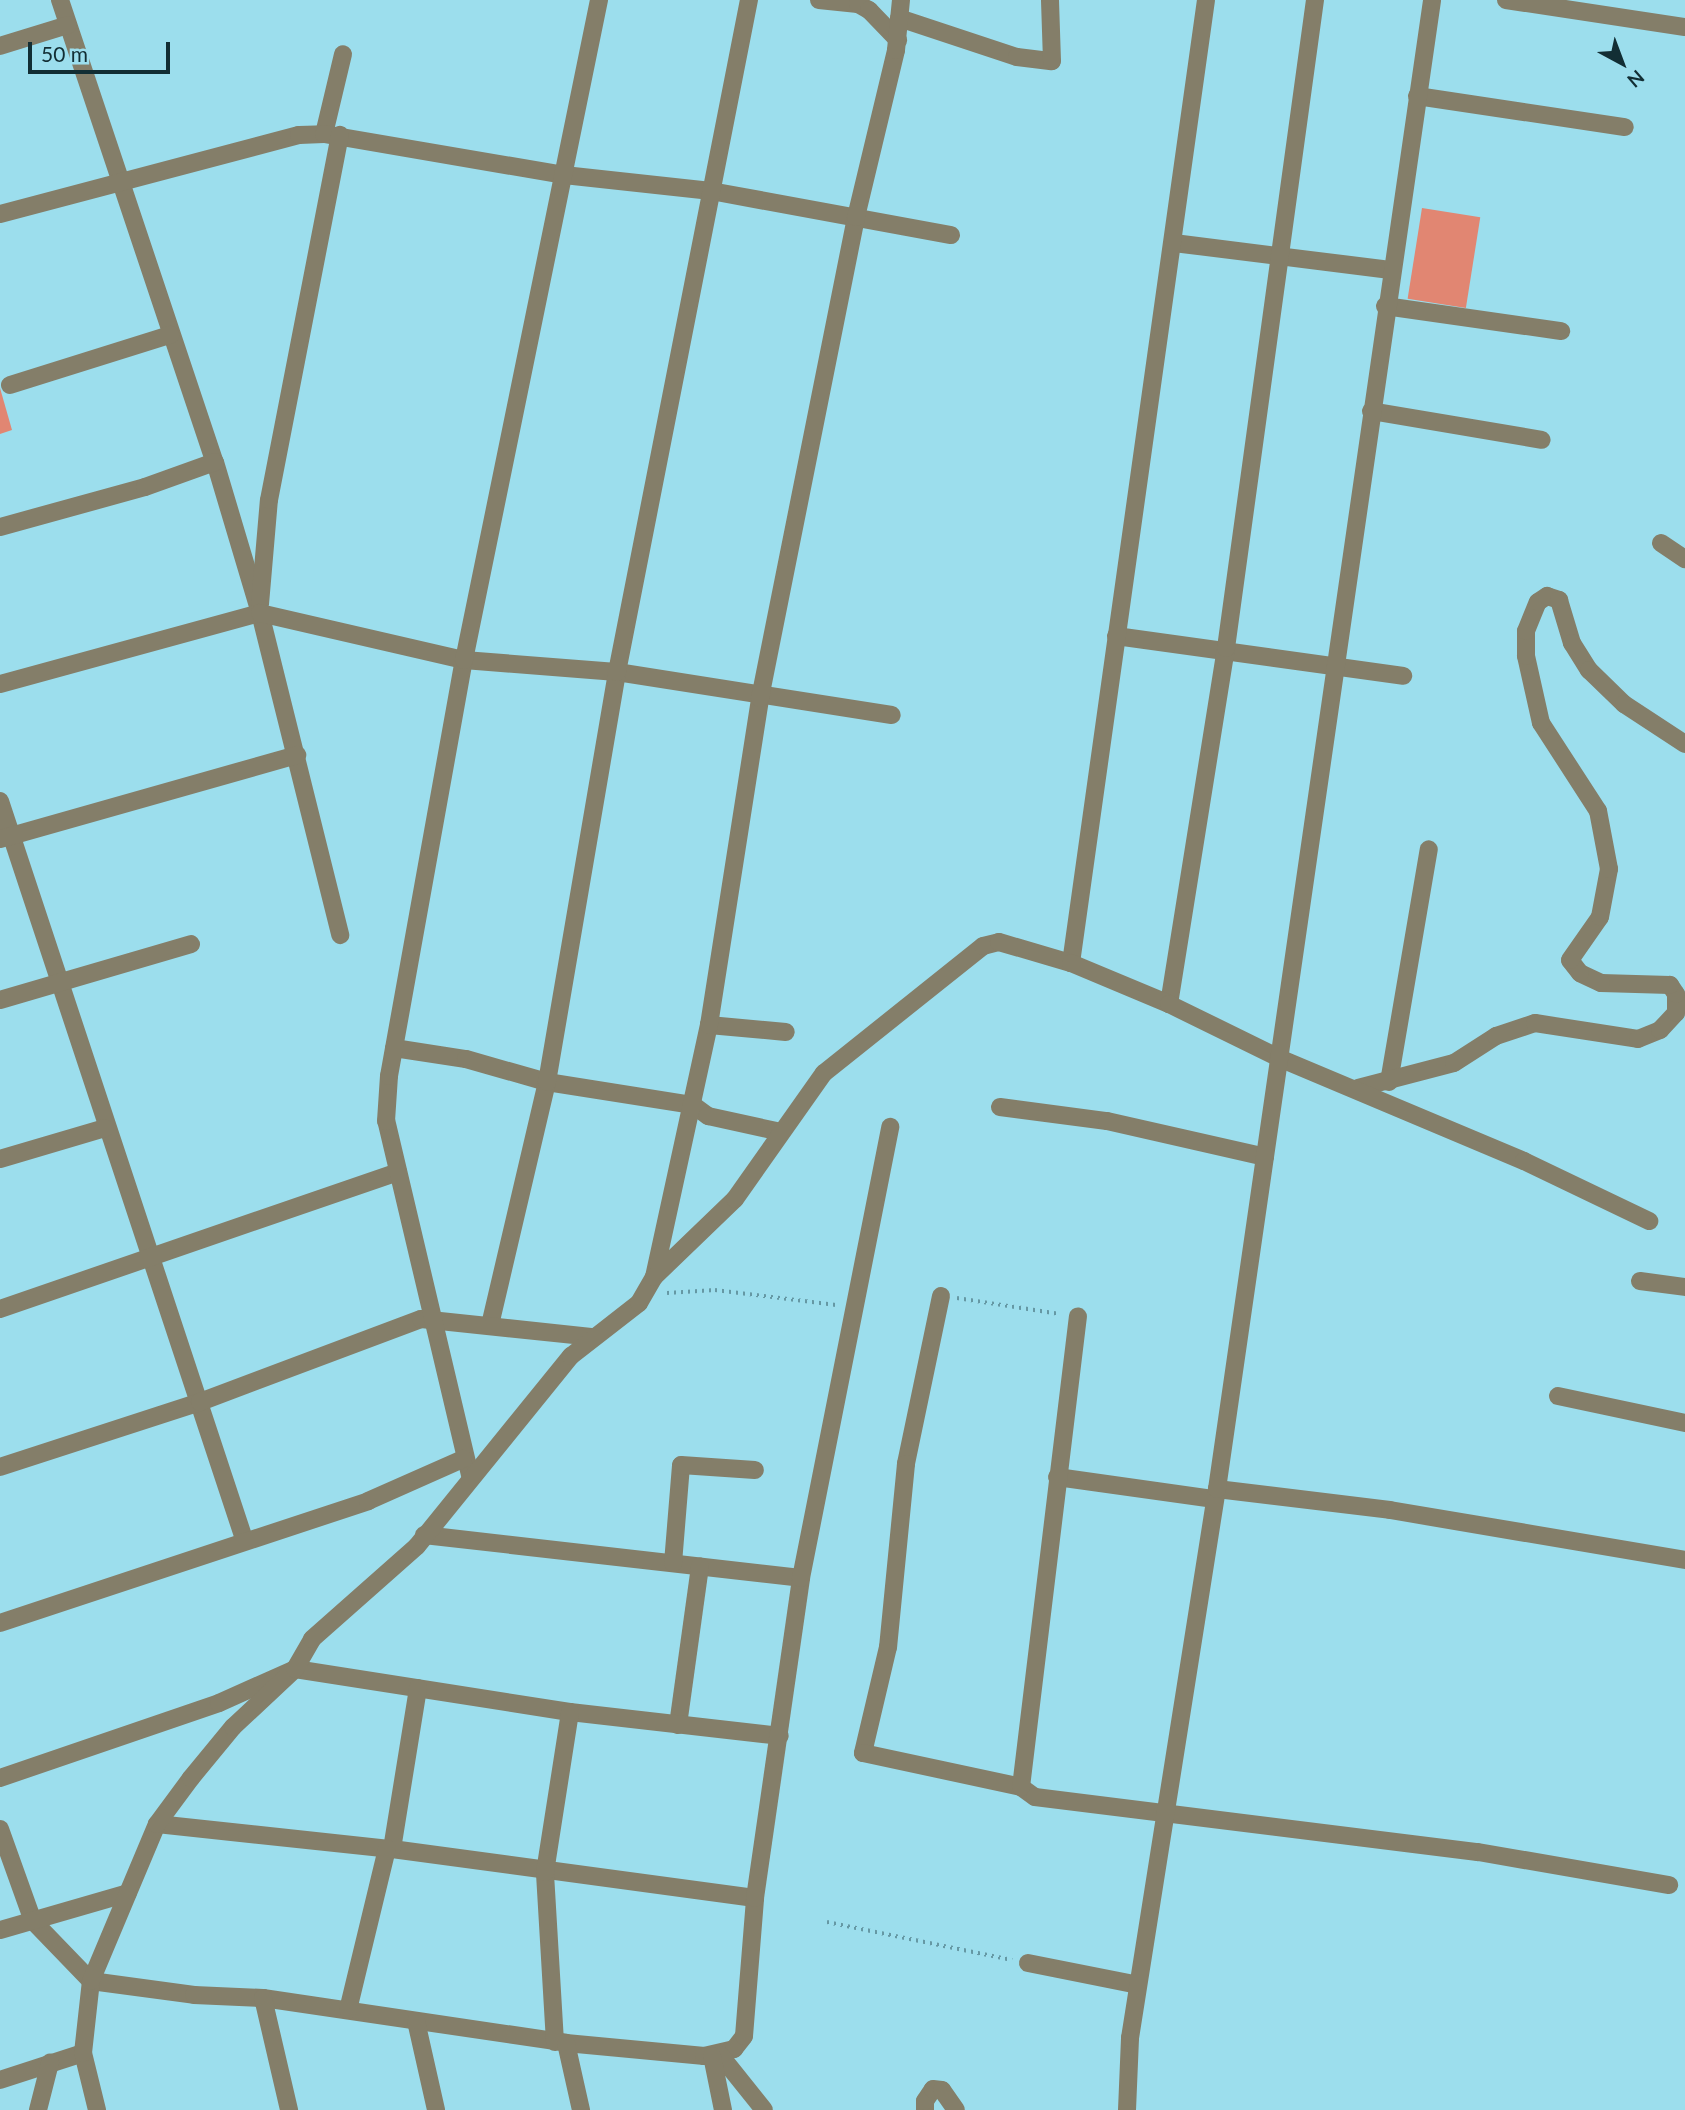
<!DOCTYPE html>
<style>
body{margin:0}
#map{position:relative;width:1685px;height:2110px;overflow:hidden;background:#9cdeed;font-family:Lato,sans-serif}
div>[style]{position:absolute}
[style*='--x']{left:calc(var(--x)*1px);top:calc(var(--y)*1px);width:calc(var(--w)*1px);rotate:calc(var(--a)*1deg)}
.green>*{inset:0;background:#e18672;transform-origin:0 0}
.path>*{height:3.5px;margin-top:-1.75px;transform-origin:0;background:repeating-linear-gradient(90deg,#6598a4 0 2px,transparent 0 7px)}
.minor>*{height:18px;margin:-9px;padding:0 9px;transform-origin:9px;border-radius:9px;background:#847e69}
span{translate:-50% -50%;white-space:nowrap;text-align:center;line-height:1.15;-webkit-text-stroke:7px #9cdeed;paint-order:stroke}
.north{position:absolute;left:1587px;top:28px;width:70px;height:70px;-webkit-text-stroke:5px #9cdeed;paint-order:stroke;rotate:139deg;font-size:19px;font-weight:700;line-height:28px;text-align:center;color:#122e34}
.north::after{content:'';display:block;margin:auto;width:24px;height:32px;background:#122e34;clip-path:polygon(50% 0,100% 100%,50% 72%,0 100%)}
.scale{position:absolute;left:28px;top:42px;width:142px;height:32px;box-sizing:border-box;border:4px solid #122e34;border-top:0;padding-left:9px;font-size:21px;line-height:24px;white-space:nowrap;color:#122e34;-webkit-text-stroke:5px #9cdeed;paint-order:stroke}
</style>
<div id="map">
<div class="green">
<div style="left:1422px;top:208px;width:59px;height:92px;rotate:9deg"></div>
<div style="clip-path:polygon(0 388px,12px 430px,0 434px)"></div>
</div>
<div class="path">
<div style="--x:667;--y:1293;--w:48;--a:-3.6"></div>
<div style="--x:715;--y:1290;--w:122;--a:7.1"></div>
<div style="--x:957;--y:1298;--w:104;--a:8.8"></div>
<div style="--x:827;--y:1922;--w:189;--a:11.6"></div>
</div>
<div class="minor">
<div style="--x:60;--y:0;--w:487;--a:71.5"></div>
<div style="--x:215;--y:462;--w:158;--a:73.4"></div>
<div style="--x:260;--y:613;--w:332;--a:76"></div>
<div style="--x:819;--y:0;--w:39;--a:6"></div>
<div style="--x:858;--y:4;--w:13;--a:29"></div>
<div style="--x:869;--y:10;--w:42;--a:46"></div>
<div style="--x:1506;--y:0;--w:181;--a:8.6"></div>
<div style="--x:899;--y:18;--w:124;--a:18.3"></div>
<div style="--x:1017;--y:57;--w:35;--a:7"></div>
<div style="--x:1052;--y:61;--w:61;--a:-91.9"></div>
<div style="--x:0;--y:46;--w:71;--a:-17.2"></div>
<div style="--x:1417;--y:96;--w:210;--a:8.5"></div>
<div style="--x:324;--y:134;--w:82;--a:-76.6"></div>
<div style="--x:0;--y:214;--w:309;--a:-14.8"></div>
<div style="--x:299;--y:135;--w:25;--a:-2"></div>
<div style="--x:324;--y:134;--w:243;--a:9.7"></div>
<div style="--x:564;--y:175;--w:148;--a:6.2"></div>
<div style="--x:711;--y:191;--w:244;--a:10.4"></div>
<div style="--x:1174;--y:243;--w:218;--a:7.1"></div>
<div style="--x:1385;--y:306;--w:178;--a:8.1"></div>
<div style="--x:10;--y:385;--w:168;--a:-17.4"></div>
<div style="--x:1371;--y:411;--w:173;--a:9.6"></div>
<div style="--x:0;--y:527;--w:150;--a:-15.4"></div>
<div style="--x:145;--y:487;--w:74;--a:-19.7"></div>
<div style="--x:1661;--y:543;--w:29;--a:34"></div>
<div style="--x:260;--y:604;--w:104;--a:-85.1"></div>
<div style="--x:269;--y:500;--w:372;--a:-79"></div>
<div style="--x:1116;--y:636;--w:290;--a:7.9"></div>
<div style="--x:0;--y:684;--w:270;--a:-15.3"></div>
<div style="--x:260;--y:613;--w:209;--a:13"></div>
<div style="--x:464;--y:660;--w:153;--a:4.5"></div>
<div style="--x:617;--y:672;--w:278;--a:8.9"></div>
<div style="--x:0;--y:801;--w:777;--a:71.7"></div>
<div style="--x:0;--y:839;--w:309;--a:-15.8"></div>
<div style="--x:1071;--y:963;--w:972;--a:-82.02"></div>
<div style="--x:0;--y:1000;--w:199;--a:-16.3"></div>
<div style="--x:1169;--y:1004;--w:361;--a:-80.9"></div>
<div style="--x:1226;--y:648;--w:654;--a:-82.18"></div>
<div style="--x:709;--y:1025;--w:77;--a:5.2"></div>
<div style="--x:394;--y:1048;--w:73;--a:8.7"></div>
<div style="--x:466;--y:1059;--w:84;--a:15.9"></div>
<div style="--x:547;--y:1082;--w:148;--a:9"></div>
<div style="--x:693;--y:1105;--w:19;--a:36"></div>
<div style="--x:708;--y:1116;--w:75;--a:12.4"></div>
<div style="--x:1389;--y:1082;--w:236;--a:-80.3"></div>
<div style="--x:1358;--y:1088;--w:99;--a:-14.6"></div>
<div style="--x:1454;--y:1063;--w:50;--a:-32.7"></div>
<div style="--x:1496;--y:1036;--w:41;--a:-18.4"></div>
<div style="--x:1535;--y:1023;--w:104;--a:8.8"></div>
<div style="--x:1638;--y:1039;--w:24;--a:-22"></div>
<div style="--x:1660;--y:1030;--w:23;--a:-47"></div>
<div style="--x:1676;--y:1013;--w:19;--a:-90"></div>
<div style="--x:1676;--y:994;--w:11;--a:-124"></div>
<div style="--x:1670;--y:985;--w:69;--a:-178.3"></div>
<div style="--x:1601;--y:983;--w:23;--a:-155"></div>
<div style="--x:1580;--y:973;--w:16;--a:-128"></div>
<div style="--x:1570;--y:960;--w:52;--a:-55.1"></div>
<div style="--x:1600;--y:917;--w:49;--a:-79.4"></div>
<div style="--x:1609;--y:869;--w:59;--a:-100.7"></div>
<div style="--x:1598;--y:811;--w:105;--a:-122.9"></div>
<div style="--x:1541;--y:723;--w:69;--a:-102.6"></div>
<div style="--x:1526;--y:656;--w:25;--a:-90"></div>
<div style="--x:1526;--y:631;--w:31;--a:-68"></div>
<div style="--x:1538;--y:602;--w:11;--a:-34"></div>
<div style="--x:1547;--y:596;--w:13;--a:18"></div>
<div style="--x:1559;--y:600;--w:45;--a:73.2"></div>
<div style="--x:1572;--y:643;--w:32;--a:58"></div>
<div style="--x:1589;--y:670;--w:49;--a:44.2"></div>
<div style="--x:1624;--y:704;--w:73;--a:33.3"></div>
<div style="--x:1000;--y:1107;--w:108;--a:7.5"></div>
<div style="--x:1107;--y:1121;--w:162;--a:12.8"></div>
<div style="--x:0;--y:1159;--w:109;--a:-16.4"></div>
<div style="--x:654;--y:1277;--w:258;--a:-77.7"></div>
<div style="--x:709;--y:1025;--w:331;--a:-81.1"></div>
<div style="--x:760;--y:698;--w:490;--a:-78.7"></div>
<div style="--x:856;--y:217;--w:172;--a:-76.5"></div>
<div style="--x:896;--y:50;--w:50;--a:-84.3"></div>
<div style="--x:1640;--y:1281;--w:45;--a:7.6"></div>
<div style="--x:941;--y:1296;--w:172;--a:101.8"></div>
<div style="--x:906;--y:1464;--w:184;--a:95.6"></div>
<div style="--x:888;--y:1647;--w:109;--a:103.3"></div>
<div style="--x:863;--y:1753;--w:162;--a:12.1"></div>
<div style="--x:1021;--y:1787;--w:17;--a:36"></div>
<div style="--x:1035;--y:1797;--w:446;--a:7.1"></div>
<div style="--x:1478;--y:1852;--w:194;--a:9.8"></div>
<div style="--x:0;--y:1309;--w:421;--a:-19"></div>
<div style="--x:490;--y:1325;--w:250;--a:-76.8"></div>
<div style="--x:547;--y:1082;--w:416;--a:-80.3"></div>
<div style="--x:617;--y:672;--w:685;--a:-78.89"></div>
<div style="--x:1558;--y:1396;--w:130;--a:12"></div>
<div style="--x:0;--y:1467;--w:210;--a:-18"></div>
<div style="--x:200;--y:1402;--w:236;--a:-20.6"></div>
<div style="--x:421;--y:1319;--w:171;--a:6"></div>
<div style="--x:470;--y:1475;--w:364;--a:-103.3"></div>
<div style="--x:386;--y:1121;--w:45;--a:-86.2"></div>
<div style="--x:389;--y:1076;--w:423;--a:-79.8"></div>
<div style="--x:464;--y:660;--w:674;--a:-78.44"></div>
<div style="--x:1057;--y:1477;--w:159;--a:8"></div>
<div style="--x:1217;--y:1489;--w:174;--a:6.9"></div>
<div style="--x:1390;--y:1510;--w:299;--a:9.6"></div>
<div style="--x:424;--y:1535;--w:379;--a:6.5"></div>
<div style="--x:673;--y:1563;--w:98;--a:-85.3"></div>
<div style="--x:681;--y:1465;--w:74;--a:3.9"></div>
<div style="--x:0;--y:1623;--w:388;--a:-18.3"></div>
<div style="--x:368;--y:1501;--w:104;--a:-23.9"></div>
<div style="--x:678;--y:1725;--w:160;--a:-82.1"></div>
<div style="--x:0;--y:1778;--w:231;--a:-18.9"></div>
<div style="--x:219;--y:1703;--w:83;--a:-24.1"></div>
<div style="--x:295;--y:1669;--w:278;--a:8.9"></div>
<div style="--x:570;--y:1712;--w:211;--a:6.5"></div>
<div style="--x:1021;--y:1787;--w:474;--a:-83.1"></div>
<div style="--x:157;--y:1824;--w:236;--a:6.1"></div>
<div style="--x:392;--y:1849;--w:366;--a:7.7"></div>
<div style="--x:0;--y:1829;--w:98;--a:70.3"></div>
<div style="--x:33;--y:1921;--w:83;--a:46"></div>
<div style="--x:91;--y:1981;--w:104;--a:7.7"></div>
<div style="--x:194;--y:1995;--w:69;--a:2.5"></div>
<div style="--x:263;--y:1998;--w:306;--a:8.4"></div>
<div style="--x:566;--y:2043;--w:139;--a:5.4"></div>
<div style="--x:704;--y:2056;--w:31;--a:-13"></div>
<div style="--x:734;--y:2049;--w:16;--a:-52"></div>
<div style="--x:744;--y:2036;--w:138;--a:-85.4"></div>
<div style="--x:755;--y:1898;--w:323;--a:-81.8"></div>
<div style="--x:801;--y:1578;--w:460;--a:-78.8"></div>
<div style="--x:392;--y:1849;--w:163;--a:-80.8"></div>
<div style="--x:0;--y:1930;--w:133;--a:-16.1"></div>
<div style="--x:1028;--y:1963;--w:112;--a:11.3"></div>
<div style="--x:263;--y:1998;--w:115;--a:76.9"></div>
<div style="--x:348;--y:2010;--w:166;--a:-76.4"></div>
<div style="--x:416;--y:2021;--w:91;--a:77.3"></div>
<div style="--x:555;--y:2042;--w:170;--a:-93.4"></div>
<div style="--x:545;--y:1872;--w:162;--a:-81.1"></div>
<div style="--x:566;--y:2043;--w:69;--a:77.4"></div>
<div style="--x:720;--y:2055;--w:70;--a:51.3"></div>
<div style="--x:712;--y:2056;--w:55;--a:78.5"></div>
<div style="--x:0;--y:2080;--w:87;--a:-18"></div>
<div style="--x:38;--y:2110;--w:49;--a:-75.7"></div>
<div style="--x:97;--y:2110;--w:59;--a:-103.8"></div>
<div style="--x:83;--y:2053;--w:72;--a:-83.7"></div>
<div style="--x:91;--y:1981;--w:170;--a:-67.2"></div>
<div style="--x:157;--y:1824;--w:57;--a:-53.5"></div>
<div style="--x:191;--y:1778;--w:66;--a:-50.5"></div>
<div style="--x:233;--y:1727;--w:85;--a:-43.1"></div>
<div style="--x:295;--y:1669;--w:34;--a:-60"></div>
<div style="--x:312;--y:1639;--w:140;--a:-41.5"></div>
<div style="--x:417;--y:1546;--w:245;--a:-51"></div>
<div style="--x:571;--y:1356;--w:86;--a:-37.9"></div>
<div style="--x:639;--y:1303;--w:30;--a:-60"></div>
<div style="--x:654;--y:1277;--w:112;--a:-43.9"></div>
<div style="--x:735;--y:1199;--w:154;--a:-54.8"></div>
<div style="--x:824;--y:1073;--w:203;--a:-38.6"></div>
<div style="--x:983;--y:946;--w:16;--a:-14"></div>
<div style="--x:999;--y:942;--w:75;--a:16.3"></div>
<div style="--x:1071;--y:963;--w:106;--a:22.7"></div>
<div style="--x:1169;--y:1004;--w:123;--a:26.1"></div>
<div style="--x:1279;--y:1058;--w:266;--a:22.8"></div>
<div style="--x:1524;--y:1161;--w:139;--a:25.6"></div>
<div style="--x:925;--y:2110;--w:9;--a:-90"></div>
<div style="--x:925;--y:2101;--w:14;--a:-56"></div>
<div style="--x:933;--y:2089;--w:9;--a:6"></div>
<div style="--x:942;--y:2090;--w:24;--a:55"></div>
<div style="--x:1127;--y:2110;--w:72;--a:-87.6"></div>
<div style="--x:1130;--y:2038;--w:556;--a:-81"></div>
<div style="--x:1217;--y:1489;--w:1504;--a:-81.78"></div>
</div>
<div class="north">N</div>
<div class="scale">50 m</div>
</div>
